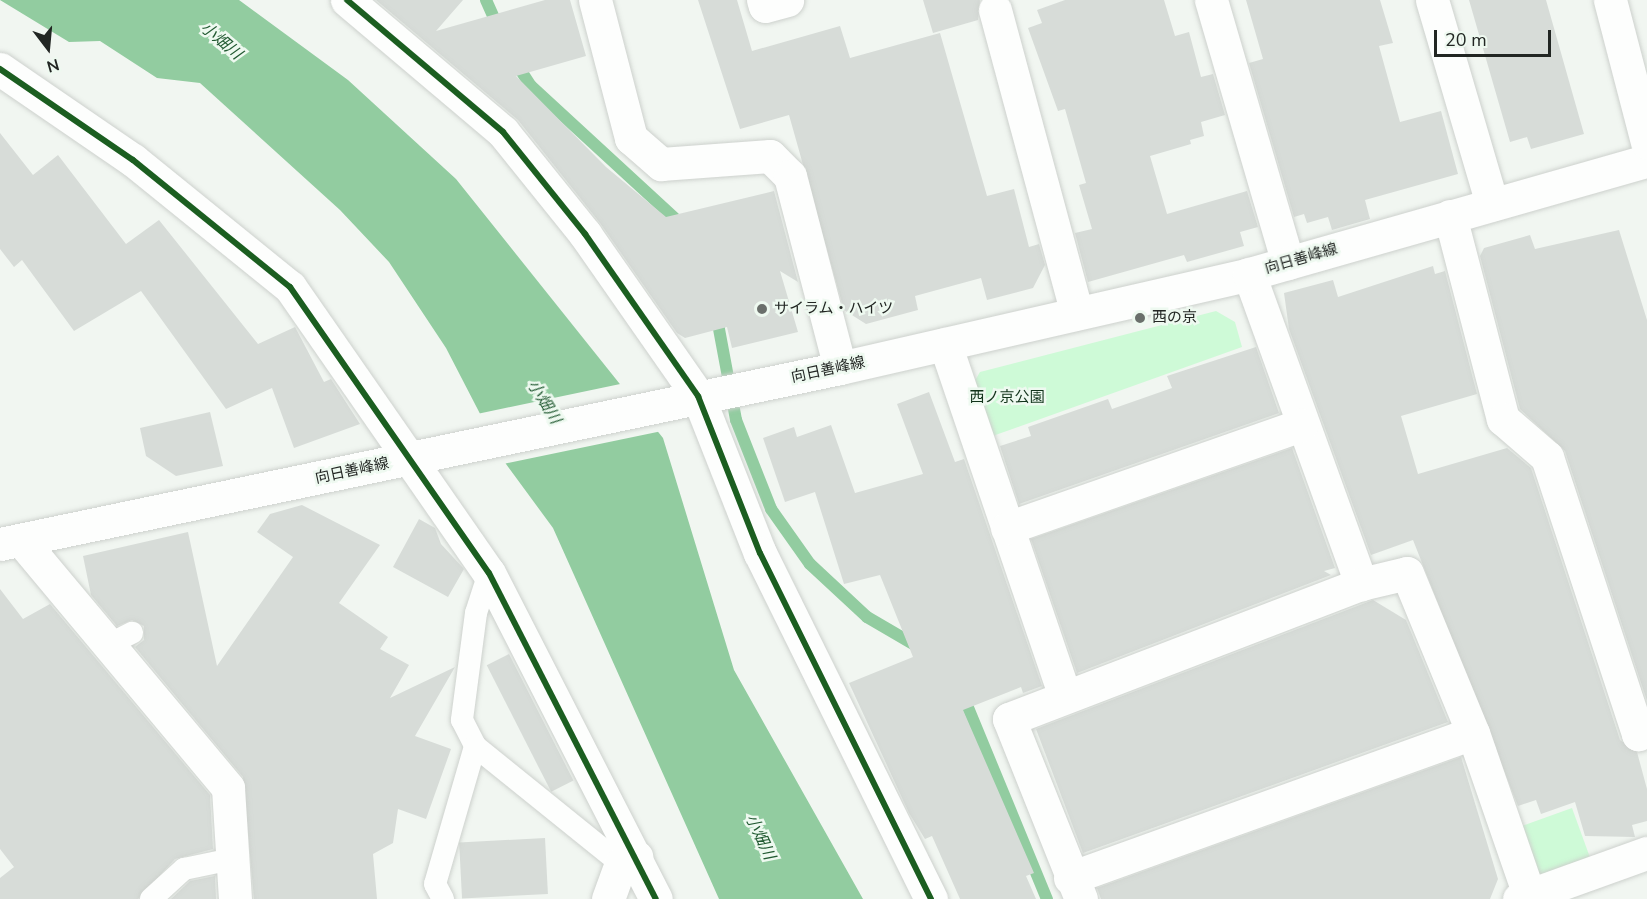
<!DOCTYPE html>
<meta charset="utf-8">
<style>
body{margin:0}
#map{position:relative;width:1647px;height:899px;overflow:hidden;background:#f1f6f1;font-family:"Nunito Sans","Noto Sans JP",sans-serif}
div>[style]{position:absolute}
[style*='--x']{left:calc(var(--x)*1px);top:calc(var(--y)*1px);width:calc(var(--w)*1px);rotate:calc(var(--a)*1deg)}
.green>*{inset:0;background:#cefad7}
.water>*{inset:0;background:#92cca0}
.pier>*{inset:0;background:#f1f6f1}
.stream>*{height:12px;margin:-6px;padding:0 6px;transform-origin:6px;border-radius:6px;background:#92cca0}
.building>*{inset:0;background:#d7dcd8;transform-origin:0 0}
.roads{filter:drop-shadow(0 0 2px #cdd1cd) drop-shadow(0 0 2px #cdd1cd)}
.service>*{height:22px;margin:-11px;padding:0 11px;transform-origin:11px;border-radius:11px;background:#fdfefd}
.minor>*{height:33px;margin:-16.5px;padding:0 16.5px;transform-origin:16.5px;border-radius:16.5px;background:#fdfefd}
.secondary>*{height:33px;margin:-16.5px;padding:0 16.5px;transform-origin:16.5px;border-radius:16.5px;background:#fdfefd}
.primary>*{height:33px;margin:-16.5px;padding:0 16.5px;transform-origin:16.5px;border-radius:16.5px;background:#fdfefd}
.cycleway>*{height:6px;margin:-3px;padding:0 3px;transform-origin:3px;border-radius:3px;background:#1b5e20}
.dots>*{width:16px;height:16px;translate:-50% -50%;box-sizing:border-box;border:3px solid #eef9f0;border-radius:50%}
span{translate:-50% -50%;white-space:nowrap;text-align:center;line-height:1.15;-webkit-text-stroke:5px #eef9f0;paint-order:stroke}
.street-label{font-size:15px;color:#222623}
.poi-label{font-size:15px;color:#222623}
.left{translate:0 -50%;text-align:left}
.park-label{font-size:15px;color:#11331a}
.water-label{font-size:16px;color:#225a32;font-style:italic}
.north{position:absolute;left:18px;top:18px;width:60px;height:60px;-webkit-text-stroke:4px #eef9f0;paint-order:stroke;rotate:164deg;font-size:16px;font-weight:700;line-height:24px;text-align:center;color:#222623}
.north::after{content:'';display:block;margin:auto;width:21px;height:27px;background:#222623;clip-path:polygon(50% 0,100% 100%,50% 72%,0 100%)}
.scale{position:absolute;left:1434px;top:30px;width:117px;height:27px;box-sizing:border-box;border:3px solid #222623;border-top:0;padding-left:8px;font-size:18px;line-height:21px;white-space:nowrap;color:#222623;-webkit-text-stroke:4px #eef9f0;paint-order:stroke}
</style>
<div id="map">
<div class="green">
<div style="clip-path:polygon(1216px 311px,1235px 322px,1242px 347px,987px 438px,971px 387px,980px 372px)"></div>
<div style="clip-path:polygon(1572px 808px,1592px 863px,1550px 878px,1529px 869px,1516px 828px)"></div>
</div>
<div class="water">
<div style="clip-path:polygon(0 0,239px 0,348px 80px,456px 179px,663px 438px,734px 670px,863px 899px,719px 899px,553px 528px,506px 464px,446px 348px,389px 262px,340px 210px,200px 83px,157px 78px,100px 41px,69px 42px)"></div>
</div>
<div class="pier">
<div style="clip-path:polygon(625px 383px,662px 431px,503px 464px,477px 414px)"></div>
</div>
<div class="stream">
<div style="--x:486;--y:0;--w:32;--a:66"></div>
<div style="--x:514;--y:60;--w:31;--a:57"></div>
<div style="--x:531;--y:86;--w:207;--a:42.6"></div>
<div style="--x:716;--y:313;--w:109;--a:79.4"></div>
<div style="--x:736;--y:420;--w:96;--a:68.5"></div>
<div style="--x:771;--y:509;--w:67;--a:54.7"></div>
<div style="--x:810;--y:564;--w:78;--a:42.9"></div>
<div style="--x:867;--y:617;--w:61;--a:30.3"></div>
<div style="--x:962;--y:693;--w:223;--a:67.6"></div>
</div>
<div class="building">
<div style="clip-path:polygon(376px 0,463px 0,436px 31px,545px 0,570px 0,586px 56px,516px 76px,606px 167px,666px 217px,774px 191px,798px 282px,780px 271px,798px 332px,732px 348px,727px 327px,685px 338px,677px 333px,600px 223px,518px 120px)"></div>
<div style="clip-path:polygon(698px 0,737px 0,752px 51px,840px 26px,850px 58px,940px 33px,987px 196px,1014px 189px,1029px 247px,1039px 244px,1045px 265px,1033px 288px,987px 300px,981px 278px,915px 296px,918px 310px,866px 324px,844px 310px,789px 115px,740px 129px)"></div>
<div style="clip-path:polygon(923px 0,980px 0,978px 20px,933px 33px)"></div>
<div style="clip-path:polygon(1065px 0,1164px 0,1175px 36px,1189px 32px,1201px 77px,1213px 74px,1225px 115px,1201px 122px,1204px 136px,1190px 140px,1191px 144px,1150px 156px,1167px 214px,1247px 191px,1258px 227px,1240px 232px,1244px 246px,1187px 262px,1184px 255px,1088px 282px,1075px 233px,1092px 229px,1079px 185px,1086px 183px,1065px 109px,1058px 111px,1028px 28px,1042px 23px,1037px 10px)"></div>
<div style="clip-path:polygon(1246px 0,1380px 0,1393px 43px,1379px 46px,1400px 122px,1441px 111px,1458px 174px,1365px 200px,1370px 219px,1332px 230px,1328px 217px,1307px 223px,1304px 214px,1294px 217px,1249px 63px,1263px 59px)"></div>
<div style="clip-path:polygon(1469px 0,1546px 0,1584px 134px,1531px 149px,1527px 137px,1510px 142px)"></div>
<div style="clip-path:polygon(0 133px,33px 175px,58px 155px,126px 244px,159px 220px,258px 344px,295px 327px,324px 382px,331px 379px,360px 424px,294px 448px,272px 388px,226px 409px,141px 291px,74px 331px,22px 260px,14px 267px,0 249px)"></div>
<div style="clip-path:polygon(1619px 230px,1647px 320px,1647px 701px,1565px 451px,1520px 409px,1480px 256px,1484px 248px,1530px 235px,1535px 249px)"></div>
<div style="clip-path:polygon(1433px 266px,1435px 274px,1445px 271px,1477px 394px,1401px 416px,1418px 474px,1507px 448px,1531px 468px,1620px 740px,1637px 752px,1647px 789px,1647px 821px,1632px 825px,1635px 837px,1585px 836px,1575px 802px,1541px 814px,1536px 800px,1518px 806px,1413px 540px,1371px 555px,1289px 329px,1284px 293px,1333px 280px,1338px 297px)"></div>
<div style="clip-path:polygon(1256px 347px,1279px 413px,1019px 504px,1000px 446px,1031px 436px,1028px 427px,1108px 399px,1112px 409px,1172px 388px,1167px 376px)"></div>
<div style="clip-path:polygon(929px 392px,955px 462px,964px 459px,1042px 686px,1023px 693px,1021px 687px,963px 710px,1034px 873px,1026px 876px,1036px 899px,960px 899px,932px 836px,925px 839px,909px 813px,849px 683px,913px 657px,880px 575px,844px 584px,815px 492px,785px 502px,763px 438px,794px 427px,797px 437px,831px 425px,855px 493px,923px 474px,897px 404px)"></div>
<div style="clip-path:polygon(210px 412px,223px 466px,176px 476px,146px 456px,140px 428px)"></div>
<div style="clip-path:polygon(1292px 448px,1335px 568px,1324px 571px,1331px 575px,1077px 673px,1031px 539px)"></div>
<div style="clip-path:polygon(302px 505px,380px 545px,339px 603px,388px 637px,380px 649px,409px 665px,390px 698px,455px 667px,415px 736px,451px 749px,426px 819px,398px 809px,393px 843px,373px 854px,377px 899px,254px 899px,243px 777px,135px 647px,144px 640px,144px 626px,132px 620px,117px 626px,91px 595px,83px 556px,188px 532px,217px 666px,293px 557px,257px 532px,270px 514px)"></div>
<div style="clip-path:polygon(419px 519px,435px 528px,441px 544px,464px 569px,448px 597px,393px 567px)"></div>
<div style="clip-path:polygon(0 589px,23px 619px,50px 604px,210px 795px,213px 849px,175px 859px,138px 899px,0 899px,0 878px,14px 867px,0 849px)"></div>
<div style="clip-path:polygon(1373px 600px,1406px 620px,1448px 722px,1083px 853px,1036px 729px)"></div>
<div style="left:509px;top:654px;width:142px;height:25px;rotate:63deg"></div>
<div style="clip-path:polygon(1461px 757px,1498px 879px,1490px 899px,1101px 899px,1097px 888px)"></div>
<div style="left:545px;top:838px;width:56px;height:86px;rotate:87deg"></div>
<div style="clip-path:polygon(215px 876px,216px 899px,171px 899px,190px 881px)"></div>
</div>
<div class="roads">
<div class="service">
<div style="--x:489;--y:573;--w:42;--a:108"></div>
<div style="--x:476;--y:613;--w:108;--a:97.5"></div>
<div style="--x:462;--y:720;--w:29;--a:63"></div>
<div style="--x:475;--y:746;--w:188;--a:38.9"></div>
<div style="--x:108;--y:645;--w:27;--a:-27"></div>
<div style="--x:151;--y:899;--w:45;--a:-42.3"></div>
<div style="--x:184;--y:869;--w:49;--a:-11.8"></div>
<div style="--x:443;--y:899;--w:17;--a:-118"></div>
<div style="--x:435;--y:884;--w:144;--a:-73.8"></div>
</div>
<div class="minor">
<div style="--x:347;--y:0;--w:204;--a:40.2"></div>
<div style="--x:503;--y:132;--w:131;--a:51.2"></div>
<div style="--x:585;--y:234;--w:198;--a:55.1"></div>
<div style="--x:698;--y:396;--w:169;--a:68.5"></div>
<div style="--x:760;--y:553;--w:386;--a:63.7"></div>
<div style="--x:595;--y:0;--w:143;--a:75.4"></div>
<div style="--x:631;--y:138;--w:40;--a:41"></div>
<div style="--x:661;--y:164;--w:109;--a:-4.2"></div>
<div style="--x:770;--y:156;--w:28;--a:45"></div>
<div style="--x:790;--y:176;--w:198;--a:75.4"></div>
<div style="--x:763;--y:0;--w:6;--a:72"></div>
<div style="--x:765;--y:6;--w:23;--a:-15"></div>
<div style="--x:1211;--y:0;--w:274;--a:73.7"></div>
<div style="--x:1432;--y:0;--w:213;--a:73.6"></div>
<div style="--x:995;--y:10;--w:314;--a:74.9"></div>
<div style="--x:0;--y:69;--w:161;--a:34.4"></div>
<div style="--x:133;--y:160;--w:202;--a:39"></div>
<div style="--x:290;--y:287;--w:348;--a:55.2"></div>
<div style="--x:489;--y:573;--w:366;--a:62.9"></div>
<div style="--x:1450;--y:216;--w:210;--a:75.4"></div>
<div style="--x:1503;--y:419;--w:58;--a:40.8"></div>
<div style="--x:1547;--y:457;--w:292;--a:71.8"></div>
<div style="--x:1638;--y:734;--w:10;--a:-24"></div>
<div style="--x:1249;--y:274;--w:330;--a:70.1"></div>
<div style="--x:945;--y:344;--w:370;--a:71.2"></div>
<div style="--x:1007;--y:528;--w:312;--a:-19.3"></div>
<div style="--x:21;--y:540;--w:323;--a:50.1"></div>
<div style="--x:228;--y:788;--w:111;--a:86.4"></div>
<div style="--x:1070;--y:878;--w:428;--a:-19.8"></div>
<div style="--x:608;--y:899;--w:37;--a:-70"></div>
<div style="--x:621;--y:864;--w:17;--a:-25"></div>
<div style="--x:1081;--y:899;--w:194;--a:-111.8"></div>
<div style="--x:1009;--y:719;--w:377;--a:-21"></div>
<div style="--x:1361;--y:584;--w:47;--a:-13.4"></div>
<div style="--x:1407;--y:573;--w:173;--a:67.6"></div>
<div style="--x:1473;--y:733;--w:171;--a:70.9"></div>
<div style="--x:1519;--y:899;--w:136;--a:-19.8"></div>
</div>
<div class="secondary">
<div style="--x:0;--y:544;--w:858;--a:-11.83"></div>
<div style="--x:840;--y:368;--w:420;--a:-12.9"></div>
<div style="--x:1249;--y:274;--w:414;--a:-15.9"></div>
</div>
<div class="primary">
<div style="--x:1610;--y:0;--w:147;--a:75.4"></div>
</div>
</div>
<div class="cycleway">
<div style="--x:347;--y:0;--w:204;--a:40.2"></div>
<div style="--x:503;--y:132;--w:131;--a:51.2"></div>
<div style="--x:585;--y:234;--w:198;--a:55.1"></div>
<div style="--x:698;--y:396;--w:169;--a:68.5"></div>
<div style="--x:760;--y:553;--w:386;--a:63.7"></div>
<div style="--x:0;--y:69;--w:161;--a:34.4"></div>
<div style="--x:133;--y:160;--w:202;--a:39"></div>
<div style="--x:290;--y:287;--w:348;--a:55.2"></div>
<div style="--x:489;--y:573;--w:366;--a:62.9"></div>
</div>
<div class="dots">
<div style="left:762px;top:309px;background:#6a6f6b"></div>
<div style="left:1140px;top:318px;background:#6a6f6b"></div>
</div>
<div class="street-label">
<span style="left:1301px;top:259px;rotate:-16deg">向日善峰線</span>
<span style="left:828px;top:370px;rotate:-12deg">向日善峰線</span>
<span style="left:352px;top:471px;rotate:-12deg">向日善峰線</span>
</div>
<div class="poi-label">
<span class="left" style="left:774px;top:309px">サイラム・ハイツ</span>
<span class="left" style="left:1152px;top:318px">西の京</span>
</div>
<div class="park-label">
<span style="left:1007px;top:398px">西ノ京公園</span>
</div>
<div class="water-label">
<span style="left:221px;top:41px;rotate:40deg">小畑川</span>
<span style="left:544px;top:402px;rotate:58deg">小畑川</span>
<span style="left:760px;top:837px;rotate:65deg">小畑川</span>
</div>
<div class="north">N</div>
<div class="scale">20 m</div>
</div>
